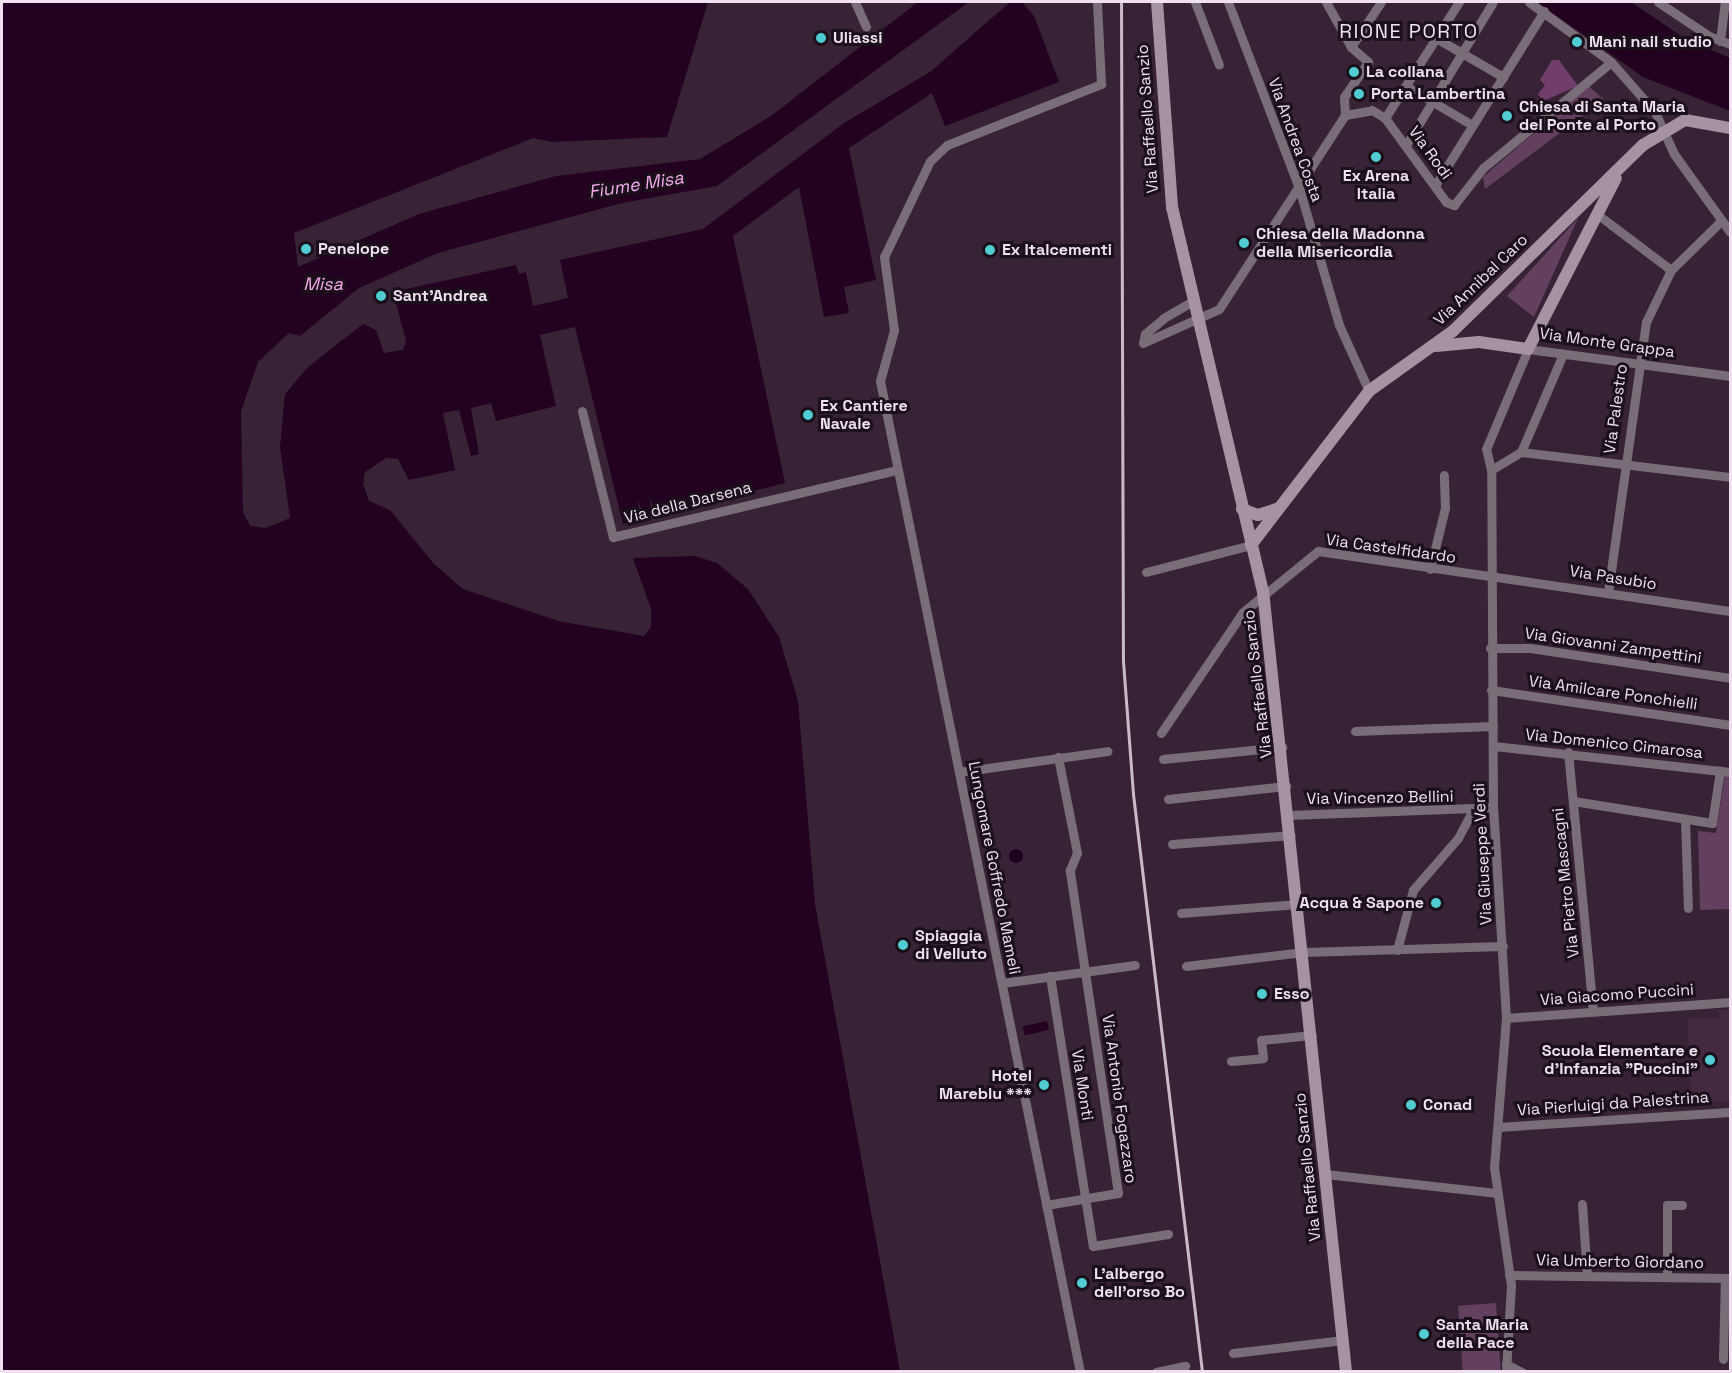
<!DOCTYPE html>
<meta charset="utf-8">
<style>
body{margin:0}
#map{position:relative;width:1732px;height:1373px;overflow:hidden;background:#382336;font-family:"Space Grotesk",sans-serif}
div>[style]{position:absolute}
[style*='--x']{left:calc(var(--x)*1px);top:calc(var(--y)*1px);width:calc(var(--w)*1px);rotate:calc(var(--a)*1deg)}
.built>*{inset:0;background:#442941}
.green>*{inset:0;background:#63405f;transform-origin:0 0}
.forest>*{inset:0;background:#713e6c}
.water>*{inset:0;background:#220121;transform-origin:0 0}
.round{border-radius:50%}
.street>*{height:9px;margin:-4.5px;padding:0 4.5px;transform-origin:4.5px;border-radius:4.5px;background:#796d77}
.secondary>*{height:12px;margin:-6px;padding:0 6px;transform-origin:6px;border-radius:6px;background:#a592a2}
.rail>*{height:3px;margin:-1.5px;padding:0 1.5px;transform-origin:1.5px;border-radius:1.5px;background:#cbbbc9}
.dots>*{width:16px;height:16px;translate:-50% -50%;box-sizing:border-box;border:3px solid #1a1019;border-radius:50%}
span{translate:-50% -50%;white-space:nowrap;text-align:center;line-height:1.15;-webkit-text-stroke:6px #1a1019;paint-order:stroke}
.poi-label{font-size:16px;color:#f0e1ee;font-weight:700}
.left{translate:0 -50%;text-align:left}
.right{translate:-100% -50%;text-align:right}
.street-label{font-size:16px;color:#f0e1ee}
.water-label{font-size:18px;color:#f6a9ee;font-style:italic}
.quarter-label{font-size:20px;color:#f0e1ee;letter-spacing:1.5px}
.frame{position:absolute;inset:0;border:3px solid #f0e1ee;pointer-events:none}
</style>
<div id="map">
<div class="built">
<div style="clip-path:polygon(1730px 1009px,1730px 1101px,1692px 1103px,1687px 1019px,1719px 1018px,1719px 1010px)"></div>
</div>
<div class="green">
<div style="clip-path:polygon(1589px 86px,1604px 100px,1485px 189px,1483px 177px)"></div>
<div style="clip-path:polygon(1578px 218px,1534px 317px,1507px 296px)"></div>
<div style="clip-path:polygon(1725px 776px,1730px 777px,1730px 909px,1700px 910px,1698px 831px,1716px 833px)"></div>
<div style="left:1496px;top:1303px;width:68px;height:38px;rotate:86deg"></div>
</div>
<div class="forest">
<div style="clip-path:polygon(1552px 60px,1559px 60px,1578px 86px,1543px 101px,1538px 94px,1545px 85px,1540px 80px)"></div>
</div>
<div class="water">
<div style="clip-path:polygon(2px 2px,708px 2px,667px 137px,552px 142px,533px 138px,294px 233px,298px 267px,419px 214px,556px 176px,700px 159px,771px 116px,918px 2px,969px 2px,717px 186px,622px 203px,438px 253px,359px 288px,300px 336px,289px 333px,258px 362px,241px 411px,243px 512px,250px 526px,266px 528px,290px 518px,280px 447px,285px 394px,308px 367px,363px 324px,376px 330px,384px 353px,403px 350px,406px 341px,393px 292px,516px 265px,519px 274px,526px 272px,533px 306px,568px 298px,560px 260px,703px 229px,844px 123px,930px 72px,1010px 2px,1022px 2px,1034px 16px,1059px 82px,945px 126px,932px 93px,849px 148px,876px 280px,844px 287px,849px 313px,824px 317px,799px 187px,733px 236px,785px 483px,656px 516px,649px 495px,653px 517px,645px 519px,637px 498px,641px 520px,623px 524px,575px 327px,540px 335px,556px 406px,496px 421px,491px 403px,471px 408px,479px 454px,471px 456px,459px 410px,443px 413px,455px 470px,409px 480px,398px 459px,386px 458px,365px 472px,363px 484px,369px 501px,390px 510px,434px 564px,463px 589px,558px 621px,644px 636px,651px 627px,651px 609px,633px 558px,695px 556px,717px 563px,748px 589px,779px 637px,798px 701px,815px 904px,900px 1371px,2px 1371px)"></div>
<div style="clip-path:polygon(1537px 2px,1631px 2px,1684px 38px,1730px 58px,1730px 111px,1643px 77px)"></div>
<div class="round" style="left:1009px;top:849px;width:14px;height:14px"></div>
<div style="left:1047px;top:1021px;width:9px;height:25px;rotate:77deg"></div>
</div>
<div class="street">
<div style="--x:855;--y:2;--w:27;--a:66"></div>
<div style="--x:1195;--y:2;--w:67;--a:69.1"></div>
<div style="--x:1228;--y:2;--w:199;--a:69.1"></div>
<div style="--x:1299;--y:188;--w:143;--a:73.7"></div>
<div style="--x:1339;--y:325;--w:72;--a:65.6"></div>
<div style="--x:1326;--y:2;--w:51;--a:60.9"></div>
<div style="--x:1351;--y:47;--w:23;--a:41"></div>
<div style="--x:1368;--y:62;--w:42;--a:124.4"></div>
<div style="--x:1344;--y:97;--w:18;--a:87"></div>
<div style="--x:1529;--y:2;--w:102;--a:36.2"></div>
<div style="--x:1611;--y:62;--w:67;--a:48.7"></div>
<div style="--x:1655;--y:112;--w:46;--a:65.7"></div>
<div style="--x:1674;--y:154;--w:96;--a:54.3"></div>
<div style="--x:1658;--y:2;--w:61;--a:33.7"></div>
<div style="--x:1709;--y:36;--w:22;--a:21"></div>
<div style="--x:1436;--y:38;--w:78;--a:30.2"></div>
<div style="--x:1720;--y:41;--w:39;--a:-83"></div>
<div style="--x:1351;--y:47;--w:54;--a:-56.3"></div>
<div style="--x:1406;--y:86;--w:77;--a:30.6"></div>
<div style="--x:1385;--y:118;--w:138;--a:-57.5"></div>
<div style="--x:1406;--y:145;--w:167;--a:-58.7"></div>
<div style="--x:1436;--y:184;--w:204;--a:-58"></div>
<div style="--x:1597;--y:214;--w:93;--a:37.1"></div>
<div style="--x:1193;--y:301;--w:34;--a:150"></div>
<div style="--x:1164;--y:318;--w:25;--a:140"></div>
<div style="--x:1145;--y:334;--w:9;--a:103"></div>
<div style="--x:1143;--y:343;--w:83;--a:-24.1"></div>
<div style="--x:1219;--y:309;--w:231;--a:-57"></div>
<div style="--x:1345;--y:115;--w:27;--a:-10"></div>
<div style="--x:1372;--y:110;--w:15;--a:32"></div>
<div style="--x:1385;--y:118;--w:104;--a:54"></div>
<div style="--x:1446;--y:202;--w:9;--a:21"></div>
<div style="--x:1454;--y:205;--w:47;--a:-51.9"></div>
<div style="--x:1483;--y:168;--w:166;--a:-39.6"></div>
<div style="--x:582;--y:411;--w:130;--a:76.2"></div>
<div style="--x:613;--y:537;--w:292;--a:-13.3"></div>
<div style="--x:1521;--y:452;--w:107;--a:-66.8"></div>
<div style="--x:1491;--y:470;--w:35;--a:-31"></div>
<div style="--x:1521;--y:452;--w:210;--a:6.8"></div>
<div style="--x:1430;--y:569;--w:63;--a:-76.2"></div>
<div style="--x:1445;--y:508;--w:33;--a:-92"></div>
<div style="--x:1146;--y:572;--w:108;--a:-14.4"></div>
<div style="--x:1608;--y:592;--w:273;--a:-82"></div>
<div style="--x:1646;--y:322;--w:58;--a:-64.3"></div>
<div style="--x:1671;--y:270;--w:71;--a:-44.4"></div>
<div style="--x:1490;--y:648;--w:40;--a:0"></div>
<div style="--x:1530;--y:648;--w:202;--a:8.5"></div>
<div style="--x:1491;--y:690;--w:242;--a:8.3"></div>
<div style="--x:1355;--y:731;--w:138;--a:-2.1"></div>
<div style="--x:1161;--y:733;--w:146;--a:-55.9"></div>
<div style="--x:1243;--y:612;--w:97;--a:-39.1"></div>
<div style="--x:1318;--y:551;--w:416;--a:8.3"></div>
<div style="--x:1494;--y:746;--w:237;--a:6.3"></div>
<div style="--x:1568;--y:752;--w:260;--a:84.5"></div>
<div style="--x:1163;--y:759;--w:120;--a:-5.8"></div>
<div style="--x:959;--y:772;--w:150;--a:-8"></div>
<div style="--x:1168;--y:799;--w:119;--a:-6.3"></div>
<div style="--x:1573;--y:801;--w:141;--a:9"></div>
<div style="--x:1712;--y:823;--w:53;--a:-81.3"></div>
<div style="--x:1289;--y:815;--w:204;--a:-2.2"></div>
<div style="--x:1685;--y:819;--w:89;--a:88.1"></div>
<div style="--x:1172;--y:844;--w:119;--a:-4.3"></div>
<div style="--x:1181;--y:913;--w:118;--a:-4.4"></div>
<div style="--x:1397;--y:950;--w:62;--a:-75.1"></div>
<div style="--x:1413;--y:890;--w:69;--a:-49.1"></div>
<div style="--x:1458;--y:838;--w:30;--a:-62"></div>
<div style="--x:1186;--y:966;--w:119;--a:-6.8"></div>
<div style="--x:1304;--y:952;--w:199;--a:-1.7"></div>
<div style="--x:1050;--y:976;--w:273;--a:81"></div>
<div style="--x:1093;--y:1246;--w:76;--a:-9.1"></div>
<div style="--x:1002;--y:983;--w:134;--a:-7.7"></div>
<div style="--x:1506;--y:1018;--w:225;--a:-4.1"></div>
<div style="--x:1231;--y:1061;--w:32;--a:-5"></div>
<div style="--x:1263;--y:1058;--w:18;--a:-96"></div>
<div style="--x:1261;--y:1040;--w:51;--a:-5.6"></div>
<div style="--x:1498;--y:1127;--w:232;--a:-3.7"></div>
<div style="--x:1325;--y:1174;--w:172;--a:6.3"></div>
<div style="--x:1582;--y:1204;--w:72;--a:86"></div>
<div style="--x:1046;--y:1205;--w:73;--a:-9.5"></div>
<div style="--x:1118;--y:1193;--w:327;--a:-98.5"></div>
<div style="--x:1070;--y:870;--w:18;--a:-68"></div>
<div style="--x:1077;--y:853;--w:98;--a:-101.2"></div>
<div style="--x:1509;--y:1275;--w:221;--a:0.8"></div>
<div style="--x:1667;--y:1277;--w:72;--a:-90"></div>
<div style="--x:1667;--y:1205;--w:15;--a:0"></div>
<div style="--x:1233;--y:1353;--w:111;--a:-6.7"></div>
<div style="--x:1723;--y:1359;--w:81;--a:-88.6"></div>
<div style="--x:1506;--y:1364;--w:18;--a:27"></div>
<div style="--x:1080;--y:1372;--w:1011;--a:-101.41"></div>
<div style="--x:880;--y:381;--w:53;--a:-74.6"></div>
<div style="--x:894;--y:330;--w:74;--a:-97.8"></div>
<div style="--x:884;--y:257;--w:106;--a:-64.4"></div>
<div style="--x:930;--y:161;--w:23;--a:-43"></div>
<div style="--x:947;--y:145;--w:166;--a:-21.6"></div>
<div style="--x:1101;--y:84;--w:82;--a:-92.8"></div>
<div style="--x:1156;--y:1372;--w:30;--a:-12"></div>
<div style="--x:1506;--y:1372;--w:87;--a:-86.7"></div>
<div style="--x:1511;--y:1285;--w:119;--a:-98.2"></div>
<div style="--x:1494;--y:1167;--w:149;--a:-85.4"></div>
<div style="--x:1506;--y:1018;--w:211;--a:-93.5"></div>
<div style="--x:1493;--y:807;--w:337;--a:-90.3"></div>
<div style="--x:1491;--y:470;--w:22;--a:-103"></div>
<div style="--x:1486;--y:449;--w:108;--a:-67.2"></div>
<div style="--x:1528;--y:349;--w:204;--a:7.6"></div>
</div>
<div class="secondary">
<div style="--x:1157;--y:2;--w:206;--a:85.8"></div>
<div style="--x:1172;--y:207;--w:395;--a:76.7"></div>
<div style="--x:1263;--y:591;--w:785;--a:83.93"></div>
<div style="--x:1436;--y:346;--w:43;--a:-5.3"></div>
<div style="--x:1479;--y:342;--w:49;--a:8.1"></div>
<div style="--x:1528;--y:349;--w:192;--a:-62.8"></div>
<div style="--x:1242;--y:509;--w:17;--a:21"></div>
<div style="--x:1258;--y:515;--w:20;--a:-18"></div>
<div style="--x:1251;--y:545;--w:194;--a:-52.5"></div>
<div style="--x:1369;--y:391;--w:103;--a:-35.5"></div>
<div style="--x:1453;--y:331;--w:266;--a:-44.4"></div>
<div style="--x:1643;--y:145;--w:49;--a:-30.8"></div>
<div style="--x:1685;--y:120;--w:46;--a:10.1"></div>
</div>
<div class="rail">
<div style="--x:1121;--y:2;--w:659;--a:89.83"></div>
<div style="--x:1123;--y:661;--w:133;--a:85.7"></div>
<div style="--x:1133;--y:794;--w:582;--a:83.19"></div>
</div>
<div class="dots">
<div style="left:821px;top:38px;background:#51ccd2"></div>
<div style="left:1577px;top:42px;background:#51ccd2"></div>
<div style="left:1354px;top:72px;background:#51ccd2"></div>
<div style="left:1359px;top:94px;background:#51ccd2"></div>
<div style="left:1507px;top:116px;background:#51ccd2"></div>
<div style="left:1376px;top:157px;background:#51ccd2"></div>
<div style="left:1244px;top:243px;background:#51ccd2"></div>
<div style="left:306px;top:249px;background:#51ccd2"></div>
<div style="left:990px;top:250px;background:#51ccd2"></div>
<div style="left:381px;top:296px;background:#51ccd2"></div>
<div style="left:808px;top:415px;background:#51ccd2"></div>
<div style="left:1436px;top:903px;background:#51ccd2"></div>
<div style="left:903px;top:945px;background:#51ccd2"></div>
<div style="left:1262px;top:994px;background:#51ccd2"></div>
<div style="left:1710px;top:1060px;background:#51ccd2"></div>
<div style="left:1044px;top:1085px;background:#51ccd2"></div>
<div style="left:1411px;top:1105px;background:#51ccd2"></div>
<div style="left:1082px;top:1283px;background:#51ccd2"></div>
<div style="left:1424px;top:1334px;background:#51ccd2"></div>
</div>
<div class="poi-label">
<span class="left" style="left:833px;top:38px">Uliassi</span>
<span class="left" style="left:1589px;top:42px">Manì nail studio</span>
<span class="left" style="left:1366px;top:72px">La collana</span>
<span class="left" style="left:1371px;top:94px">Porta Lambertina</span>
<span class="left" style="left:1519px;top:116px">Chiesa di Santa Maria<br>del Ponte al Porto</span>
<span style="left:1376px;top:185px">Ex Arena<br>Italia</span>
<span class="left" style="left:1256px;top:243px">Chiesa della Madonna<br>della Misericordia</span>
<span class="left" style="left:318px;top:249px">Penelope</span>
<span class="left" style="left:1002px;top:250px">Ex Italcementi</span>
<span class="left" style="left:393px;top:296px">Sant'Andrea</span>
<span class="left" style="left:820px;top:415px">Ex Cantiere<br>Navale</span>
<span class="right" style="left:1424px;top:903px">Acqua &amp; Sapone</span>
<span class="left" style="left:915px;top:945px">Spiaggia<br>di Velluto</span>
<span class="left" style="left:1274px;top:994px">Esso</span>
<span class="right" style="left:1698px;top:1060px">Scuola Elementare e<br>d'Infanzia "Puccini"</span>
<span class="right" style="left:1032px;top:1085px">Hotel<br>Mareblu ***</span>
<span class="left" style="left:1423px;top:1105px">Conad</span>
<span class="left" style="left:1094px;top:1283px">L'albergo<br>dell'orso Bo</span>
<span class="left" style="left:1436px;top:1334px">Santa Maria<br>della Pace</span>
</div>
<div class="street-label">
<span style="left:1148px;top:119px;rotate:-94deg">Via Raffaello Sanzio</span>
<span style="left:1295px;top:140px;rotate:70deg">Via Andrea Costa</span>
<span style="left:1430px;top:153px;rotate:54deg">Via Rodi</span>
<span style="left:1481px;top:280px;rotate:-44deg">Via Annibal Caro</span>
<span style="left:1607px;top:343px;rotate:8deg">Via Monte Grappa</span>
<span style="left:1616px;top:409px;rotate:-82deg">Via Palestro</span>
<span style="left:688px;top:503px;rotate:-14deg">Via della Darsena</span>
<span style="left:1391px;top:549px;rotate:8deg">Via Castelfidardo</span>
<span style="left:1613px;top:578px;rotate:9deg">Via Pasubio</span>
<span style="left:1613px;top:646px;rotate:8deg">Via Giovanni Zampettini</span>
<span style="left:1258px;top:684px;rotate:-97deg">Via Raffaello Sanzio</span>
<span style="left:1613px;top:693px;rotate:8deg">Via Amilcare Ponchielli</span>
<span style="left:1614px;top:744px;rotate:6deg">Via Domenico Cimarosa</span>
<span style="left:1380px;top:798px;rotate:-1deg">Via Vincenzo Bellini</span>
<span style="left:1483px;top:854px;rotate:-93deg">Via Giuseppe Verdi</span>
<span style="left:994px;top:868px;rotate:79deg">Lungomare Goffredo Mameli</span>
<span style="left:1566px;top:883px;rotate:-96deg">Via Pietro Mascagni</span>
<span style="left:1617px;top:995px;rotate:-4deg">Via Giacomo Puccini</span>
<span style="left:1082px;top:1085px;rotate:81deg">Via Monti</span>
<span style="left:1119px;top:1099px;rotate:82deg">Via Antonio Fogazzaro</span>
<span style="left:1613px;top:1104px;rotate:-4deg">Via Pierluigi da Palestrina</span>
<span style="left:1308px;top:1167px;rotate:-96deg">Via Raffaello Sanzio</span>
<span style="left:1620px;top:1262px;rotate:1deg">Via Umberto Giordano</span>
</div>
<div class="water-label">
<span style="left:636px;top:185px;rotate:-9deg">Fiume Misa</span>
<span style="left:323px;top:284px">Misa</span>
</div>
<div class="quarter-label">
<span style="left:1409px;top:31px">RIONE PORTO</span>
</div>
<div class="frame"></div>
</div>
